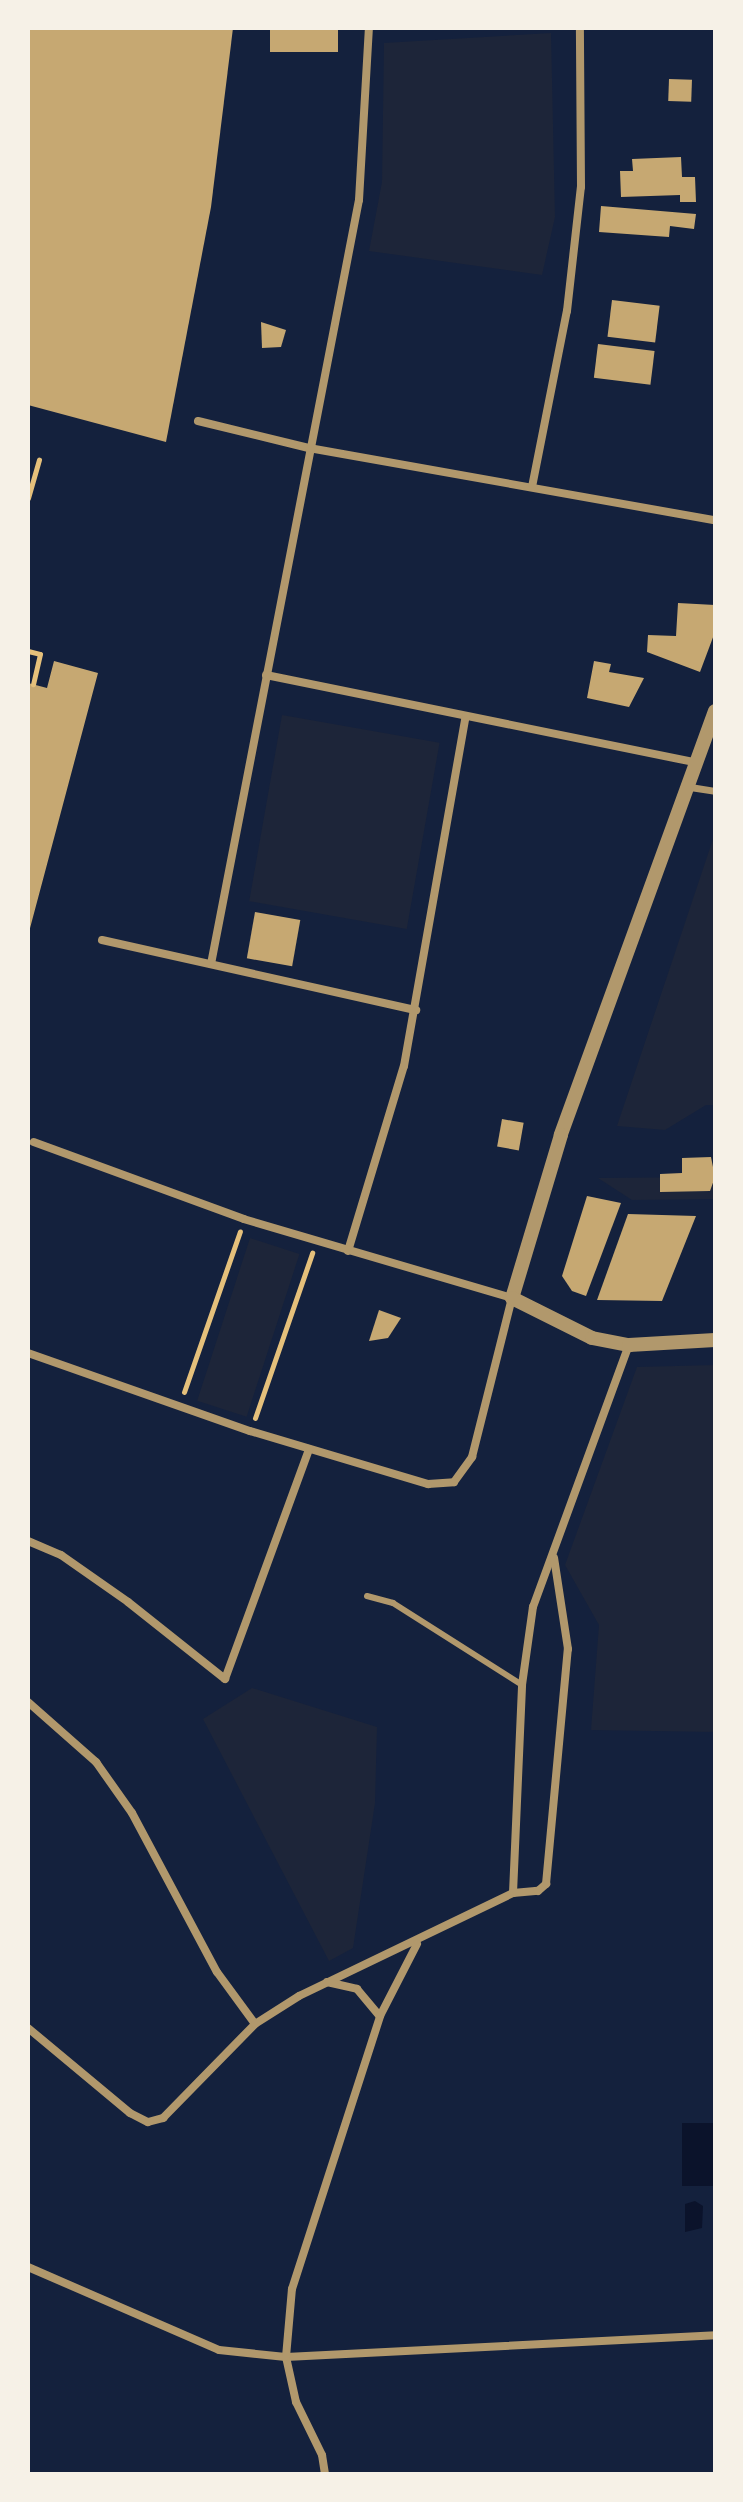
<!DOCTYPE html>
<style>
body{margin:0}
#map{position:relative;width:743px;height:2502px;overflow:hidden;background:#14213d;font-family:"Roboto Condensed",sans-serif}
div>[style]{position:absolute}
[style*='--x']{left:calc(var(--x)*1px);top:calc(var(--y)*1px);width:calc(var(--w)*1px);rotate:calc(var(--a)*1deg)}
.green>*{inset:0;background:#1d2539;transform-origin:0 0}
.water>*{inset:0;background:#0b132b;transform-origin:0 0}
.building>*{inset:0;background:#c6a872;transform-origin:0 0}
.path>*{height:5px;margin:-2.5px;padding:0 2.5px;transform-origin:2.5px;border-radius:2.5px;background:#e5c07b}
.service>*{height:6px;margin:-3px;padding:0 3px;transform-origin:3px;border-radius:3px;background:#b1986c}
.pedestrian>*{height:7px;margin:-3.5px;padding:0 3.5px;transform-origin:3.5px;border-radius:3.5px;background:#b1986c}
.minor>*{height:8px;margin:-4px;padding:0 4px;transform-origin:4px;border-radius:4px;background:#b1986c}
.tertiary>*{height:14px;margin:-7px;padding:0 7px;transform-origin:7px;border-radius:7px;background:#b1986c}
span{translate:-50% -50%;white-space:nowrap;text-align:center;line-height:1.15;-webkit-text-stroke:6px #f6f1e7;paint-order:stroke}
.frame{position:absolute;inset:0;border:30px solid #f6f1e7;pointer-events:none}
</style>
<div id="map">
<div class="green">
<div style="clip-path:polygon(551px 33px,555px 217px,542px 275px,369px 251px,382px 182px,384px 43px)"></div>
<div style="left:282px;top:715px;width:160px;height:189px;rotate:10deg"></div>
<div style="clip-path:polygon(715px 833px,715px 1105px,706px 1105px,665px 1130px,617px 1126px)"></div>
<div style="clip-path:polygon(715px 1177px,715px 1199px,632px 1200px,598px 1178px)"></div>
<div style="left:250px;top:1238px;width:52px;height:171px;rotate:18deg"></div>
<div style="clip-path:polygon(715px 1365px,715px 1732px,591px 1730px,599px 1625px,565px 1565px,637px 1367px)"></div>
<div style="clip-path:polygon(252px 1688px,377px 1727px,375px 1803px,353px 1948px,329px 1961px,203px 1719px)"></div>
</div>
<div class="water">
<div style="left:682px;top:2123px;width:33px;height:63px"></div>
<div style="clip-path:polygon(695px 2201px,703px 2206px,702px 2228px,685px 2232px,685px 2204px)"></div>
</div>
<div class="building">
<div style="clip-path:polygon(28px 28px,233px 28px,211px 207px,166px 442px,28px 405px)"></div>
<div style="left:270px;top:28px;width:68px;height:24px"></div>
<div style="left:669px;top:79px;width:23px;height:22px;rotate:2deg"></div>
<div style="clip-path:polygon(681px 157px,682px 177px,695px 177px,696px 202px,680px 202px,680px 195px,621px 197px,620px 171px,633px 171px,632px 159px)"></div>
<div style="clip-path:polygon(601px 206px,696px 214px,694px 229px,670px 226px,669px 237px,599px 232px)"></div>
<div style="left:612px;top:300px;width:48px;height:37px;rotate:7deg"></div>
<div style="clip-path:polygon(261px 322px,286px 330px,281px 347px,262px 348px)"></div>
<div style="left:598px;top:344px;width:57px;height:34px;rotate:7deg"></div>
<div style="clip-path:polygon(678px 603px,715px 605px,715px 632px,700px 672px,647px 652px,648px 635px,676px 636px)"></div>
<div style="clip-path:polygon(54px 661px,98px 673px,29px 932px,28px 683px,47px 688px)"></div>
<div style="clip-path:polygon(594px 661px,611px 664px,609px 672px,644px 678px,629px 707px,587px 698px)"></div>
<div style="left:255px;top:912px;width:46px;height:47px;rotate:10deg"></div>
<div style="left:502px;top:1119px;width:22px;height:28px;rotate:10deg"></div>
<div style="clip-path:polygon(711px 1157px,715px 1177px,710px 1191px,660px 1192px,660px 1174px,682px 1173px,682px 1158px)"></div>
<div style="clip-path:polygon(587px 1196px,621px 1203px,586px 1296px,572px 1291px,562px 1276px)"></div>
<div style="clip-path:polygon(628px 1214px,696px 1216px,662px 1301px,597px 1300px)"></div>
<div style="clip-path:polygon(379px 1310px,401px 1318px,388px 1338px,369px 1341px)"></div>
</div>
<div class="path">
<div style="--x:28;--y:498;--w:40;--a:-74"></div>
<div style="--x:28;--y:651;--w:12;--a:14"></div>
<div style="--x:40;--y:654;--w:31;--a:103"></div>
<div style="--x:184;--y:1392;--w:170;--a:-70.8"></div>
<div style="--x:255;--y:1418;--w:175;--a:-70.9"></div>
</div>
<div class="service">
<div style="--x:367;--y:1596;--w:27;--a:15"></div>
<div style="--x:393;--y:1603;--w:153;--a:32.4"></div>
</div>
<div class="pedestrian">
<div style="--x:690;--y:787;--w:25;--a:9"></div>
</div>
<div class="minor">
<div style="--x:198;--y:421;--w:114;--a:13.7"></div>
<div style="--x:309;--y:448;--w:412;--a:10.1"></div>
<div style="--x:532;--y:487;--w:179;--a:-78.8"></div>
<div style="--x:567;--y:311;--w:125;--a:-83.6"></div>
<div style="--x:581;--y:187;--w:159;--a:-90.4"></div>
<div style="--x:266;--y:675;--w:441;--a:11.5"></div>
<div style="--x:102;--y:940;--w:322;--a:12.6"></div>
<div style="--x:211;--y:964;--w:778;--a:-79.04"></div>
<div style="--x:359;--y:200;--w:172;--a:-86.7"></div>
<div style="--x:348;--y:1251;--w:193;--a:-73.2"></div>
<div style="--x:404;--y:1066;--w:355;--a:-80"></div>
<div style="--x:28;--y:1353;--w:235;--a:19.4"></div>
<div style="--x:250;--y:1431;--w:186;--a:16.6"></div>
<div style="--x:428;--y:1484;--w:26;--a:-4"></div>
<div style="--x:454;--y:1482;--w:31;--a:-54"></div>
<div style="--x:472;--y:1457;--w:164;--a:-75.9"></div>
<div style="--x:512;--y:1298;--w:279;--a:-163.6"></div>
<div style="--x:244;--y:1219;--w:224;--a:-159.9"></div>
<div style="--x:28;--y:1541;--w:36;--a:23"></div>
<div style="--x:61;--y:1555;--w:82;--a:35"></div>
<div style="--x:128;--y:1602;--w:124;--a:38.4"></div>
<div style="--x:225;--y:1679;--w:245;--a:-69.9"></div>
<div style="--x:28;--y:1702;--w:91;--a:41.4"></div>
<div style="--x:96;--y:1762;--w:62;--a:54.8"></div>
<div style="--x:132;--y:1813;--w:180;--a:61.9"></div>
<div style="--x:217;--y:1972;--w:64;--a:53.8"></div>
<div style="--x:513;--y:1893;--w:208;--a:-87.5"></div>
<div style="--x:522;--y:1685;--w:79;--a:-82"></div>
<div style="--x:533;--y:1607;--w:279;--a:-69.9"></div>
<div style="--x:327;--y:1982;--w:31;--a:13"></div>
<div style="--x:357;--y:1989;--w:35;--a:50"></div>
<div style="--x:28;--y:2028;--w:133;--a:39.8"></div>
<div style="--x:130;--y:2113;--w:20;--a:27"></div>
<div style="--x:148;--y:2122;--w:16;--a:-15"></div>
<div style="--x:163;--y:2118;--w:132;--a:-45.6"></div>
<div style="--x:255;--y:2024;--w:52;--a:-32.5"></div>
<div style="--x:299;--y:1996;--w:237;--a:-25.7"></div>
<div style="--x:513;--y:1893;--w:25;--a:-5"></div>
<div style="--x:538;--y:1891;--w:11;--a:-41"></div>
<div style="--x:546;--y:1884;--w:236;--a:-84.7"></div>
<div style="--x:568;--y:1649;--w:92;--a:-98.7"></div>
<div style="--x:28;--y:2267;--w:208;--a:23.5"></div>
<div style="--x:219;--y:2350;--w:67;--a:6"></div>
<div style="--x:286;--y:2357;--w:430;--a:-2.9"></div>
<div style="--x:325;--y:2474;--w:19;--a:-99"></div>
<div style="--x:322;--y:2455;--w:59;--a:-116.1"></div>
<div style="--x:296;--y:2402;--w:46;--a:-102.5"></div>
<div style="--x:286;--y:2357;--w:68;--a:-85"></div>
<div style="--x:292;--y:2289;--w:287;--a:-72.1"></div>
<div style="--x:380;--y:2016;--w:81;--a:-62.8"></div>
</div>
<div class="tertiary">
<div style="--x:715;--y:711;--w:451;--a:110"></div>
<div style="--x:561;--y:1135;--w:170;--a:106.7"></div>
<div style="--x:512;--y:1298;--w:89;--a:26.6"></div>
<div style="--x:592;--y:1338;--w:38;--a:11"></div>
<div style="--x:629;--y:1345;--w:86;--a:-3.3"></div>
</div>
<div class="frame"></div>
</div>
